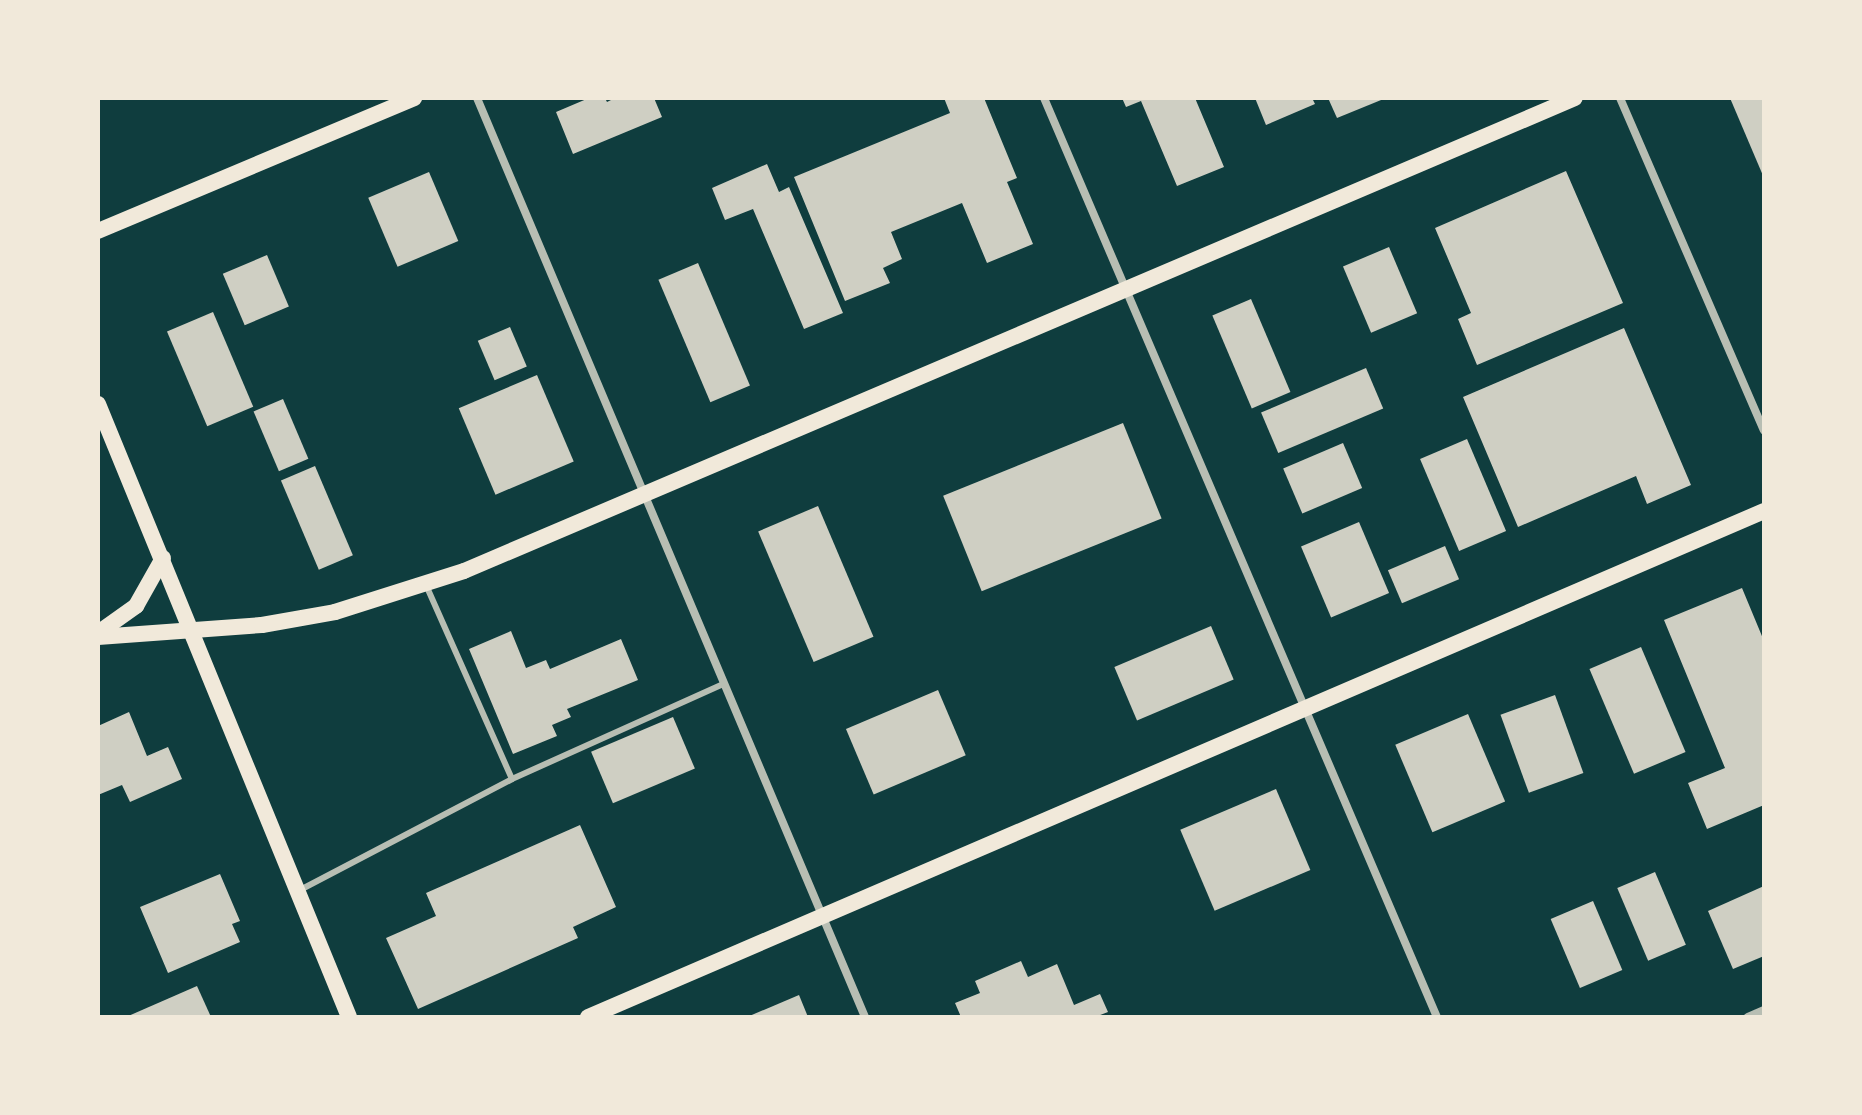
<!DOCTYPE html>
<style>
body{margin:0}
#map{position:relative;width:1862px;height:1115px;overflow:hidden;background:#0f3d3e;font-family:Helvetica,sans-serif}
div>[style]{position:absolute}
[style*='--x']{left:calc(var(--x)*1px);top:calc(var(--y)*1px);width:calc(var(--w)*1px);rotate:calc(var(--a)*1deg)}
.building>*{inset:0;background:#cfcfc3;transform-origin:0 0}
.service>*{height:6px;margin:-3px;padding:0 3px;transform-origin:3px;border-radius:3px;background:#b8beb3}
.minor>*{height:8px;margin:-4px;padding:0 4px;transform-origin:4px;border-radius:4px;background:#b8beb3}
.secondary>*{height:16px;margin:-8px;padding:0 8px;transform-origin:8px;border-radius:8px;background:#f1e9da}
span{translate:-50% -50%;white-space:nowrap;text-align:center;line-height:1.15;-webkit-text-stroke:7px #f1e9da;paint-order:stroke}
.frame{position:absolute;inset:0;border:100px solid #f1e9da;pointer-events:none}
</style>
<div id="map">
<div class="building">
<div style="clip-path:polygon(589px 98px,605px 98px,607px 102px,615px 98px,654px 98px,662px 117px,573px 154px,556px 112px)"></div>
<div style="clip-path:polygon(944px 98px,984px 98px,1017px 178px,1007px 182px,1033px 244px,987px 263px,962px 203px,891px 232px,902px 259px,883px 268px,890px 283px,845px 301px,794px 177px,950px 113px)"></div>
<div style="clip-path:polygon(1122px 98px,1195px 98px,1224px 167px,1177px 186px,1141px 101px,1126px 107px)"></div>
<div style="clip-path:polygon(1255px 98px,1312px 98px,1315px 104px,1266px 125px)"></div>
<div style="clip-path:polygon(1328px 98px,1386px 98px,1337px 118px)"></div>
<div style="clip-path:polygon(1730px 98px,1764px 98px,1764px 178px)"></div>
<div style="clip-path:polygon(767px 164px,779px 192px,789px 187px,843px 313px,804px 329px,753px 209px,725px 220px,712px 188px)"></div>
<div style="clip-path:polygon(1566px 171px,1623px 303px,1477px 365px,1458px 319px,1471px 313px,1435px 228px)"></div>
<div style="left:429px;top:172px;width:75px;height:66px;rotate:67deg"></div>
<div style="left:1389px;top:247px;width:72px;height:50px;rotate:67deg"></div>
<div style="left:267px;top:255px;width:56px;height:48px;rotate:67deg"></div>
<div style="left:698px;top:263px;width:133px;height:43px;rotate:67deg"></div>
<div style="left:1251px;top:299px;width:101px;height:42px;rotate:67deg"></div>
<div style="left:213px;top:312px;width:103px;height:50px;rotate:67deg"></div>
<div style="left:510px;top:327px;width:43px;height:35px;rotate:67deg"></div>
<div style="clip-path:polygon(1624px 328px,1691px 485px,1647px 504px,1636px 476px,1518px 527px,1463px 397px)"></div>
<div style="left:1366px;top:368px;width:44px;height:114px;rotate:67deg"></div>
<div style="left:537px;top:375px;width:94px;height:85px;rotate:67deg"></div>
<div style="left:283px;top:399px;width:65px;height:32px;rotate:67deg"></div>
<div style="left:1123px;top:423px;width:103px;height:194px;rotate:68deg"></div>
<div style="left:1467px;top:439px;width:100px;height:51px;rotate:67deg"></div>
<div style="left:1343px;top:443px;width:49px;height:65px;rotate:67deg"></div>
<div style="left:315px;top:466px;width:97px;height:37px;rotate:67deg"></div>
<div style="left:818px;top:506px;width:142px;height:65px;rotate:67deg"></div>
<div style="left:1359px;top:522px;width:77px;height:63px;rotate:67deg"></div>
<div style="left:1445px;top:546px;width:36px;height:62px;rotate:67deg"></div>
<div style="clip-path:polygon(1742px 588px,1764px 641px,1764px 805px,1707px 829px,1688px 783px,1725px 768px,1664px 620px)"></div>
<div style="left:1211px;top:626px;width:58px;height:105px;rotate:67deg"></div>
<div style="clip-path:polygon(511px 631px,526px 668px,546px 660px,550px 669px,621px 639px,638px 680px,567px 709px,571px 717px,552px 725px,557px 736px,513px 754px,469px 649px)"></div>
<div style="left:1641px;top:647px;width:114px;height:56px;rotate:67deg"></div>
<div style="left:938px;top:690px;width:71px;height:100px;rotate:67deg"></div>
<div style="left:1555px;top:695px;width:83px;height:58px;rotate:70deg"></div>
<div style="clip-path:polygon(129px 712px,147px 756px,168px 747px,182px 779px,130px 802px,122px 785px,98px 795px,98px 726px)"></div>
<div style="left:1468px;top:714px;width:95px;height:79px;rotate:67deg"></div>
<div style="left:673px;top:717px;width:56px;height:89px;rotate:67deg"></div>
<div style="left:1276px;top:789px;width:88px;height:104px;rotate:67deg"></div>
<div style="clip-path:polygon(580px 825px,616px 907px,573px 927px,578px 938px,418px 1009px,386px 938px,436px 916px,426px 893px)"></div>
<div style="left:1655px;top:872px;width:79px;height:41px;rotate:67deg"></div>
<div style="clip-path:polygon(220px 874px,240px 921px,232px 924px,240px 942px,168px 973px,140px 907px)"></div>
<div style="clip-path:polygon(1764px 886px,1764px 956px,1733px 969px,1708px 911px)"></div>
<div style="left:1593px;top:901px;width:75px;height:46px;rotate:67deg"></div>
<div style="clip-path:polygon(1021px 961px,1028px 977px,1057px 964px,1074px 1005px,1100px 994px,1108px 1012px,1095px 1017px,961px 1017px,955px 1003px,980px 993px,975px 981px)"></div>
<div style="clip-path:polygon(197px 986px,211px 1017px,126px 1017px)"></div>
<div style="clip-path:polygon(799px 995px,808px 1017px,747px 1017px)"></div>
</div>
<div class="service">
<div style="--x:426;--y:585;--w:212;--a:66.1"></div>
<div style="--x:300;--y:890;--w:239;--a:-27.6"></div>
<div style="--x:512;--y:779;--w:231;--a:-24.2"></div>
</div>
<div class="minor">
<div style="--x:477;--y:98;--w:998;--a:67.11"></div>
<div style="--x:1044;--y:98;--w:1000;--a:66.85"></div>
<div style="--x:1620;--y:98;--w:362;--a:66.6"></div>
<div style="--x:1748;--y:1017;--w:17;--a:-24"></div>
</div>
<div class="secondary">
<div style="--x:98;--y:231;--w:343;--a:-22.8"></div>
<div style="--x:98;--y:404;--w:662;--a:67.73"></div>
<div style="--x:98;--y:633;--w:47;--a:-35.4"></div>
<div style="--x:136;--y:606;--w:55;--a:-60.6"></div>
<div style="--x:98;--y:637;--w:164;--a:-4.2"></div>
<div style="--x:262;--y:625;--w:74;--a:-10.1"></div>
<div style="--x:335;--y:612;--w:135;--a:-17.6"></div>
<div style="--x:464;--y:571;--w:1207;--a:-23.06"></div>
<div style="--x:588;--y:1017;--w:1280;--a:-23.28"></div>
</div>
<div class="frame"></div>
</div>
